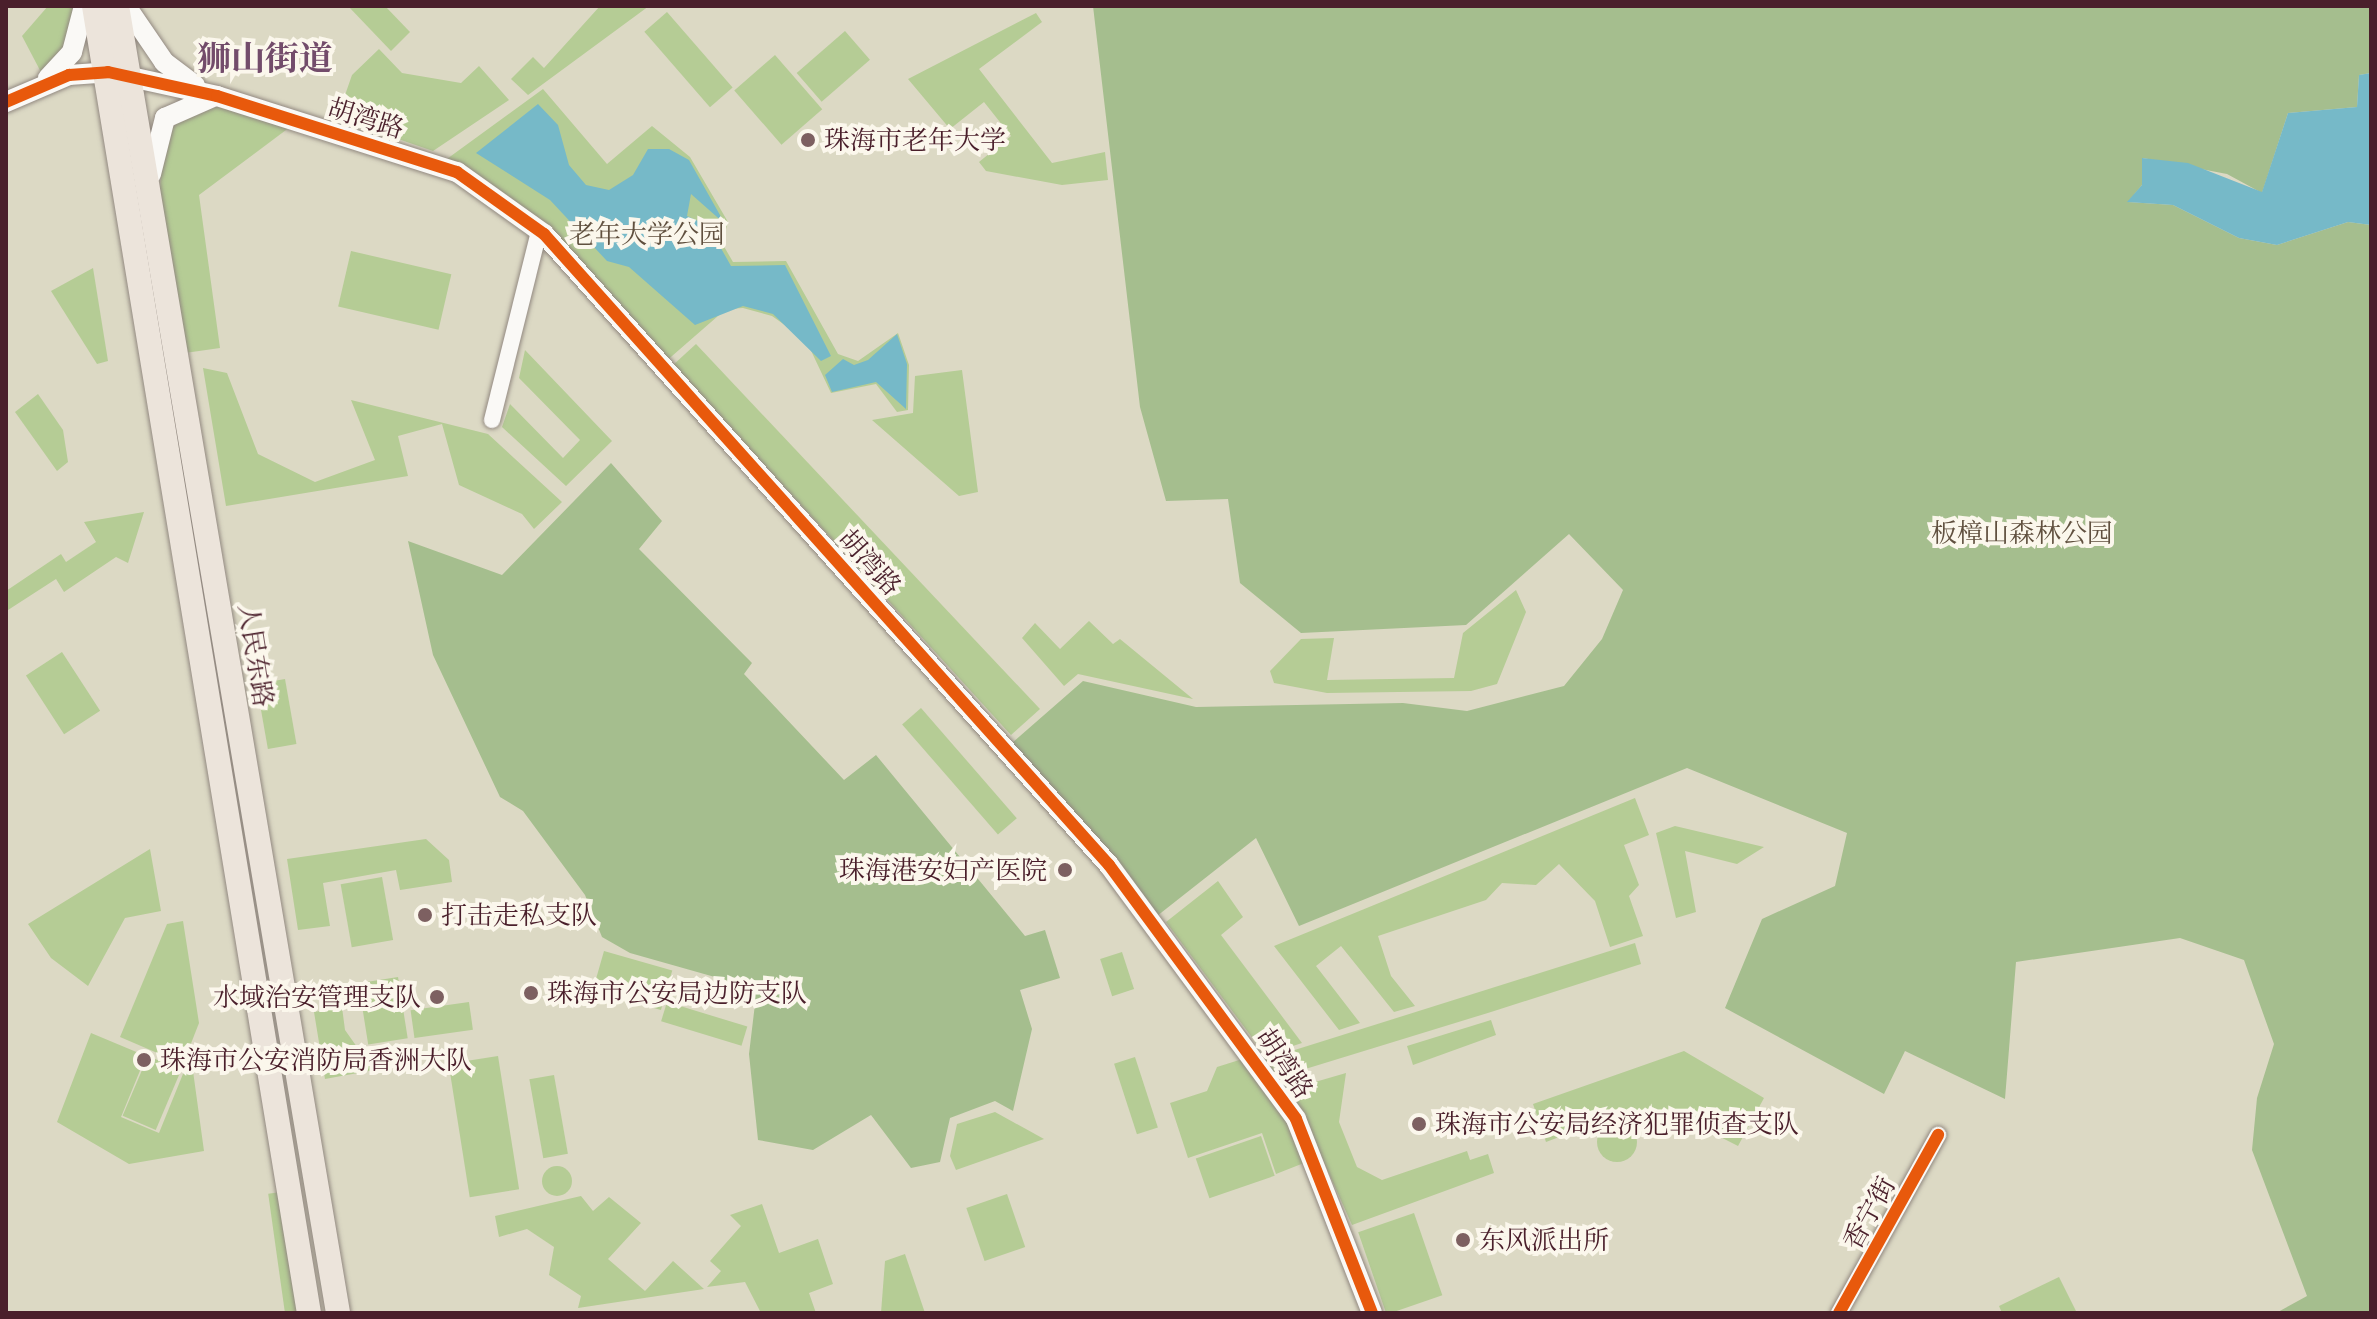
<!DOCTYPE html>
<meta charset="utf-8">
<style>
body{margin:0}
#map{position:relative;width:2377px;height:1319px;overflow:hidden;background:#dcd9c4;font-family:"Gentium Book Plus","Noto Serif SC",serif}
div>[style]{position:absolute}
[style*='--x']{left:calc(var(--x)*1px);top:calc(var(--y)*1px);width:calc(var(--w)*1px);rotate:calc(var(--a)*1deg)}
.green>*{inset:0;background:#b5cc95;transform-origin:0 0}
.round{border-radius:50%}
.forest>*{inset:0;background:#a5be8e}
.water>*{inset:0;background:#76b9c8}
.roads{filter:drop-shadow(0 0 2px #928981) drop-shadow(0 0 2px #928981)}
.minor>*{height:16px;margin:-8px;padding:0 8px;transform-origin:8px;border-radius:8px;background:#faf9f6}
.tertiary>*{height:20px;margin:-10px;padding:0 10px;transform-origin:10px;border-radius:10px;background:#faf9f6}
.primary>*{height:24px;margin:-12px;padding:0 12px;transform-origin:12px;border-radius:12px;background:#ece4db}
.cycleway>*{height:12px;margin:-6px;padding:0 6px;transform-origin:6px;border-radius:6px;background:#e8590c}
.dots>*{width:22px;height:22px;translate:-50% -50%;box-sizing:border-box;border:4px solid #fbf7ec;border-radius:50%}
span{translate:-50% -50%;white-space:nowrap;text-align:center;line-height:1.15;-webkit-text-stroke:8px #fbf7ec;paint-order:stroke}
.street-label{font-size:26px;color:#4a1f2b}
.poi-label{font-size:26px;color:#4a1f2b}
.left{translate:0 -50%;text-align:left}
.right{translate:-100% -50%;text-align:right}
.park-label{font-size:26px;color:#60503f}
.district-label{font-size:34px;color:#734c6b;font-weight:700}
.frame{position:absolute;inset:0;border:8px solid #4a1f2b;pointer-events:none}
</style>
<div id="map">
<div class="green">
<div style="clip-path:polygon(48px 6px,81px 7px,69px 46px,43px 76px,22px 36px)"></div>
<div style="clip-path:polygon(348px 6px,385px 6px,410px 32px,391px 51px)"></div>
<div style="clip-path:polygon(600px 6px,649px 6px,528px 95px,511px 79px,533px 57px,544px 68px)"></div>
<div style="left:667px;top:12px;width:100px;height:30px;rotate:49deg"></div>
<div style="clip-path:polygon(1036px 13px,1042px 22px,979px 69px,1052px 163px,1105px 152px,1108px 180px,1062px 185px,986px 171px,979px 162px,1011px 136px,984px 102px,950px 129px,908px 79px)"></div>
<div style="left:845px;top:31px;width:38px;height:64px;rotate:49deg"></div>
<div style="clip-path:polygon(379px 49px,402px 73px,461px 83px,479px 66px,509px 100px,433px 151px,337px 118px,352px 75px)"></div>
<div style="left:775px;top:55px;width:72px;height:54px;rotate:49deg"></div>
<div style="clip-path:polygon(543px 89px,607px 164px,652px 126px,690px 157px,728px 222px,722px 243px,733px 262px,786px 261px,838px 354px,858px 361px,898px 333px,909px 365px,908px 410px,897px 412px,876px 384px,831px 393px,806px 340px,772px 316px,743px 308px,726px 309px,664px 363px,545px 233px,440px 164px)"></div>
<div style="clip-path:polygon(218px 104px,290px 127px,199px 195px,220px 348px,185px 353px,159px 205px,163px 139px,188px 110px)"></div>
<div style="left:351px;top:251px;width:103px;height:57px;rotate:13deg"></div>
<div style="clip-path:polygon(93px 268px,108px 361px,97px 364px,51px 291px)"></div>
<div style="clip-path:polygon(696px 344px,1040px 709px,1011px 735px,673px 365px)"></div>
<div style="clip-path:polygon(525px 350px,612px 441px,566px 486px,502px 427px,510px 404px,563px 458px,580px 440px,519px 378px)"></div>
<div style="clip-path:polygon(203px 368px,227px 373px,258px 454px,315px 482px,375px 460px,351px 400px,488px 434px,562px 502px,534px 529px,522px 514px,459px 485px,442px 424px,398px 436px,408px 476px,226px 506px)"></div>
<div style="clip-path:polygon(962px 370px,978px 492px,959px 496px,872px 420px,913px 413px,915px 376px)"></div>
<div style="clip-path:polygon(38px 394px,63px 430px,68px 462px,57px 471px,15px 412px)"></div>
<div style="clip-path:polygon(144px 512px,128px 563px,116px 557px,64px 592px,56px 579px,8px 610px,6px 591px,61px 554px,66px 562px,96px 542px,84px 522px)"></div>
<div style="clip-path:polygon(1516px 590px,1526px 612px,1497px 684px,1471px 691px,1327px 693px,1274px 683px,1270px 671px,1301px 639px,1334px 638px,1327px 680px,1454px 678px,1463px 633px)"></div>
<div style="clip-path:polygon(1089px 621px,1113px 644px,1120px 639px,1193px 699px,1078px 674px,1064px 686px,1022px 638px,1035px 623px,1060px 649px)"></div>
<div style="left:62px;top:652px;width:70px;height:43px;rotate:57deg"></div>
<div style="left:285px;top:679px;width:66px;height:29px;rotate:80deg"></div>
<div style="left:921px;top:708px;width:146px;height:25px;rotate:49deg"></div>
<div style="clip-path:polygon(1635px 798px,1649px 835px,1624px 845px,1639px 885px,1629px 896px,1643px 936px,1610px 947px,1595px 901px,1559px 864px,1536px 885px,1502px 883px,1486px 900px,1378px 936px,1391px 976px,1415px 1006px,1394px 1012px,1341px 946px,1316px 966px,1360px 1023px,1339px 1030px,1274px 946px)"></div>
<div style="clip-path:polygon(1675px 826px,1764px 847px,1737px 864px,1685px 851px,1696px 912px,1676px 918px,1656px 833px)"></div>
<div style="clip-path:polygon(426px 839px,449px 860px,452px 882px,400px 890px,396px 870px,323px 883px,330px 926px,298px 930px,287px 859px)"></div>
<div style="clip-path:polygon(150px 849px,161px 911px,125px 918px,88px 986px,51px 958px,28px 924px)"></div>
<div style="left:382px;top:877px;width:64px;height:42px;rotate:80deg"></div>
<div style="clip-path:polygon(1218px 881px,1243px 917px,1221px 935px,1302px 1043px,1265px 1055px,1166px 922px)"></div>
<div style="clip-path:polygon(183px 921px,199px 1023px,183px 1064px,120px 1037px,167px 924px)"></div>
<div style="clip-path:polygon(1635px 943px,1641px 964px,1491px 1012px,1276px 1078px,1263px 1060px)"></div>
<div style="left:604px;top:951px;width:71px;height:41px;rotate:16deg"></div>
<div style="left:1122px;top:952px;width:39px;height:23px;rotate:72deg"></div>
<div style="left:398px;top:977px;width:62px;height:40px;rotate:81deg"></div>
<div style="left:469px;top:1002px;width:28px;height:59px;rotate:82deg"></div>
<div style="left:667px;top:1002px;width:84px;height:20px;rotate:17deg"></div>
<div style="clip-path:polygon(342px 1007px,345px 1030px,362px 1054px,416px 1051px,418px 1062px,325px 1079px,314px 1012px)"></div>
<div style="clip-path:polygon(1491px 1020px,1496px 1035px,1413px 1065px,1407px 1046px)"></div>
<div style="clip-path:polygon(91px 1033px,146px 1056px,121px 1117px,159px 1133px,185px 1069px,193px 1071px,204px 1151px,129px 1164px,57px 1122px)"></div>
<div style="clip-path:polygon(1684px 1051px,1764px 1098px,1738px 1146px,1685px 1119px,1628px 1111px,1546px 1142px,1533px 1104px)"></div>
<div style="left:148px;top:1056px;width:36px;height:65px;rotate:23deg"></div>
<div style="left:498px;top:1056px;width:135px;height:50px;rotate:81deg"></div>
<div style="clip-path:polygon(1252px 1056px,1309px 1161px,1276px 1174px,1262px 1133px,1188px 1158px,1170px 1103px,1207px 1091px,1217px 1067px)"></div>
<div style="left:1135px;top:1057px;width:74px;height:22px;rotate:72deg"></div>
<div style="clip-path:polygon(1346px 1073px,1339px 1122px,1357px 1167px,1382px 1180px,1467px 1151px,1470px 1160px,1488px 1154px,1494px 1173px,1352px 1225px,1291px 1089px)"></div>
<div style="left:554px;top:1075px;width:80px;height:25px;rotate:80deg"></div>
<div style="clip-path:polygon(995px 1112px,1044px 1139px,956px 1170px,950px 1156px,957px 1124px)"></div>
<div class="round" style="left:1597px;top:1122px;width:40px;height:40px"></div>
<div style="left:1261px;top:1136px;width:42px;height:69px;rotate:71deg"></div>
<div class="round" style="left:542px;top:1166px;width:30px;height:30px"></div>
<div style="left:288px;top:1191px;width:123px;height:20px;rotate:82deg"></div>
<div style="left:1007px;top:1194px;width:56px;height:43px;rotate:71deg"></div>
<div style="clip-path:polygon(581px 1196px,593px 1211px,609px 1197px,641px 1223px,608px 1259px,645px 1291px,673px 1261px,704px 1289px,578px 1308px,581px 1296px,549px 1275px,554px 1247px,527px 1229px,499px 1237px,495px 1216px)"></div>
<div style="clip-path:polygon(762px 1204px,779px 1253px,818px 1239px,833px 1284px,809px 1293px,816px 1313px,761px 1313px,745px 1282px,707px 1287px,721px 1271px,710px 1261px,741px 1226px,730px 1215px)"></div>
<div style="left:1414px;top:1213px;width:87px;height:59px;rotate:71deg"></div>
<div style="clip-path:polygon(905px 1254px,925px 1313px,881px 1313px,885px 1261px)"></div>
<div style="clip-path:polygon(2059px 1277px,2077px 1313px,2002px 1313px,1999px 1306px)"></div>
</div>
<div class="forest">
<div style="clip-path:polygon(1093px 6px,2371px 6px,2371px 73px,2359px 75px,2357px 107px,2288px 113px,2262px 193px,2227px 174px,2143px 158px,2142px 185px,2128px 202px,2173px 205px,2239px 238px,2277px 245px,2348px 222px,2371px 225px,2371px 1313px,2276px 1313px,2307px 1296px,2252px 1150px,2257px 1098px,2274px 1044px,2244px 960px,2180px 938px,2016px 962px,2005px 1099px,1905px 1051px,1884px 1094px,1725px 1008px,1762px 919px,1835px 886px,1847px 833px,1687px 768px,1299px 926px,1256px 838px,1157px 916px,1012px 743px,1083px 681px,1196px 707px,1403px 703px,1467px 711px,1564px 686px,1602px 639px,1623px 590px,1569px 534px,1466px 625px,1301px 633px,1240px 583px,1228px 499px,1166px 501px,1140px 407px)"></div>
<div style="clip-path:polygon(611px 463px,662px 521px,639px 549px,752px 663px,744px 674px,844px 780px,876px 755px,1025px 936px,1045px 930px,1060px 978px,1020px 990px,1032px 1029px,1013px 1111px,995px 1101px,950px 1118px,940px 1162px,911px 1168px,871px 1115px,813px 1150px,758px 1140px,749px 1054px,755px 1004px,736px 983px,630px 953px,602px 937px,585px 895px,523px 811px,500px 797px,433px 655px,408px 541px,502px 575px)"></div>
</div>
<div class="water">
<div style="clip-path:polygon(2371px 73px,2371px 225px,2348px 222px,2277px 245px,2239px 238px,2173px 205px,2127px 202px,2142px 185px,2142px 158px,2188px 163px,2262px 192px,2288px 113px,2357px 107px,2359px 75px)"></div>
<div style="clip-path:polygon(538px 104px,558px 125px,569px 165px,586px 185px,609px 190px,633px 175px,648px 149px,669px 149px,689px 160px,725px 224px,691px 194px,687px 216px,698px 221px,698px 236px,718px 243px,731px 266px,785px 265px,831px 356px,821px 361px,773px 314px,743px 306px,695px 325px,629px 267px,607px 261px,550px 200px,476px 153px)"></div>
<div style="clip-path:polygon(897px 334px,907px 364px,906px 409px,876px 382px,832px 392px,825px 375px,843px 359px,854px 365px,868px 360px)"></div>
</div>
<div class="roads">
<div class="minor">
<div style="--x:492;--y:420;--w:195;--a:-76"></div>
<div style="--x:1839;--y:1313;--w:204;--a:-60.9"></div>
</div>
<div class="tertiary">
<div style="--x:126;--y:6;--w:68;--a:55.8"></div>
<div style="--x:164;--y:62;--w:39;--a:37"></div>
<div style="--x:48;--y:78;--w:35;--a:-47"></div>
<div style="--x:72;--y:52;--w:48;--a:-75.4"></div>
<div style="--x:6;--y:102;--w:69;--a:-23.2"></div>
<div style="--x:69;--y:75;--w:39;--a:-4"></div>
<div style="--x:108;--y:72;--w:112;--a:12.4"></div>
<div style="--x:217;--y:96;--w:252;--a:17.6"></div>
<div style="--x:457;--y:172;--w:107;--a:35.5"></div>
<div style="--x:544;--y:234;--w:847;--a:48.16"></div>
<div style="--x:1109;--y:865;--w:315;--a:53.6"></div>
<div style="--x:1296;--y:1119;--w:208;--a:68.6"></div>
<div style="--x:151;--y:174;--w:58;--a:-76"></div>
<div style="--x:165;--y:118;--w:52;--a:-23.6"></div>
</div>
<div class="primary">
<div style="--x:94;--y:6;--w:1325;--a:80.66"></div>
<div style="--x:117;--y:6;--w:1326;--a:80.4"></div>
</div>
</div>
<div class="cycleway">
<div style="--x:6;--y:102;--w:69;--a:-23.2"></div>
<div style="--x:69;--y:75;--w:39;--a:-4"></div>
<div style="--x:108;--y:72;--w:112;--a:12.4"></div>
<div style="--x:217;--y:96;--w:252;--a:17.6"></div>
<div style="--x:457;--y:172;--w:107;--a:35.5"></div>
<div style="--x:544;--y:234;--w:847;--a:48.16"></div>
<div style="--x:1109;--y:865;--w:315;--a:53.6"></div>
<div style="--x:1296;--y:1119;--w:208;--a:68.6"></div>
<div style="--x:1839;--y:1313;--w:204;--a:-60.9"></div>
</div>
<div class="dots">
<div style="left:808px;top:140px;background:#7d6061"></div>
<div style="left:1065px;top:870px;background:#7d6061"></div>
<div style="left:425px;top:915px;background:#7d6061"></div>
<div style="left:531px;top:993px;background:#7d6061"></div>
<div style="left:437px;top:997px;background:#7d6061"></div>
<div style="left:144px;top:1060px;background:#7d6061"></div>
<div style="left:1419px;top:1124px;background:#7d6061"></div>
<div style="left:1463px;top:1240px;background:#7d6061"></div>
</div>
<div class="street-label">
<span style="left:366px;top:118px;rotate:17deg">胡湾路</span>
<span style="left:870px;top:562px;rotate:48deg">胡湾路</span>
<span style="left:256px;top:655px;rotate:81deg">人民东路</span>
<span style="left:1285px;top:1063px;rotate:56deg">胡湾路</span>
<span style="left:1869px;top:1213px;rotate:-61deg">香宁街</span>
</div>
<div class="poi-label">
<span class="left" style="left:824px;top:140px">珠海市老年大学</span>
<span class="right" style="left:1047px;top:870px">珠海港安妇产医院</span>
<span class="left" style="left:441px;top:915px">打击走私支队</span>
<span class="left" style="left:547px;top:993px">珠海市公安局边防支队</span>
<span class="right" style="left:421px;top:997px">水域治安管理支队</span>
<span class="left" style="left:160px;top:1060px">珠海市公安消防局香洲大队</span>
<span class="left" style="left:1435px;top:1124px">珠海市公安局经济犯罪侦查支队</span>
<span class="left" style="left:1479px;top:1240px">东风派出所</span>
</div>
<div class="park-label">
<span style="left:647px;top:234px">老年大学公园</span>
<span style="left:2022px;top:533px">板樟山森林公园</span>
</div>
<div class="district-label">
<span style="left:265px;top:58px">狮山街道</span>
</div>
<div class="frame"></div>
</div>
